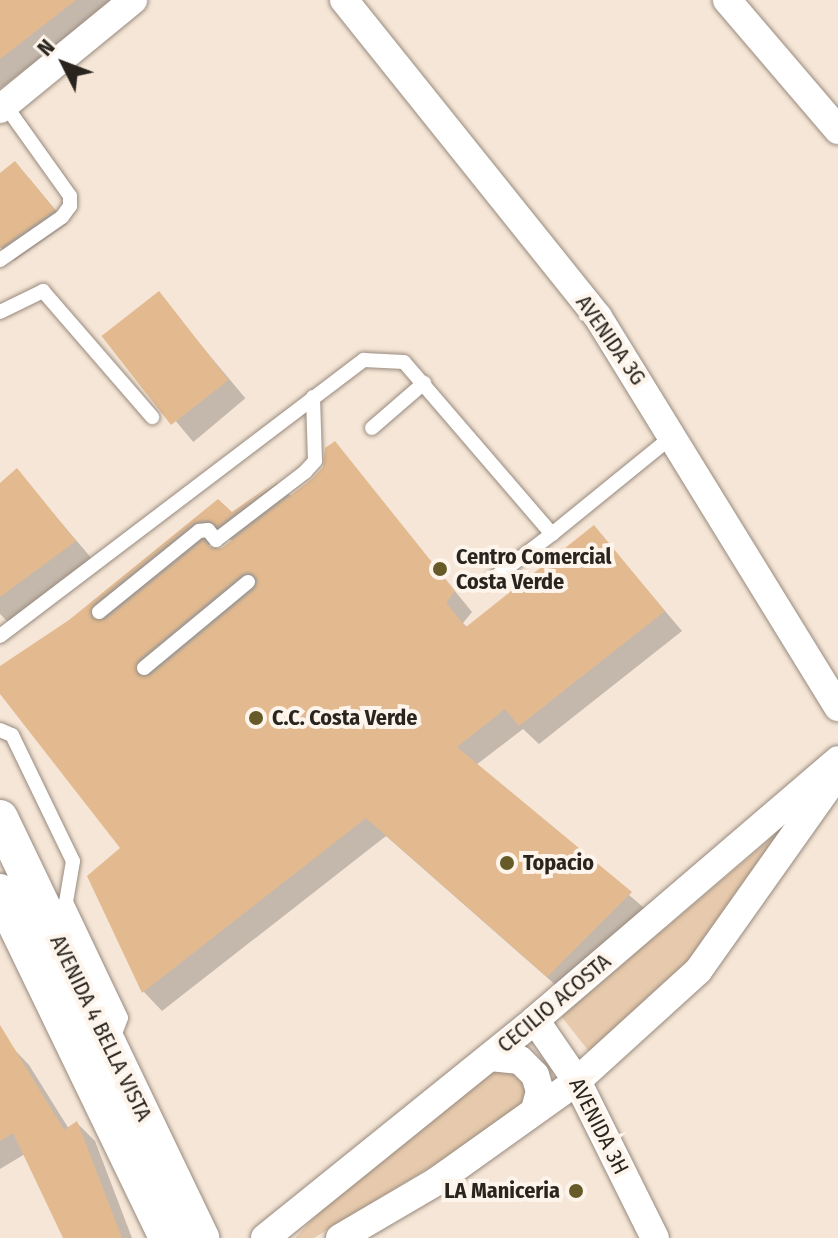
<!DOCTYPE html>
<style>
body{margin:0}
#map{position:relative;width:838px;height:1238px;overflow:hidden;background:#f5e6d7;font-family:"Fira Sans Condensed",sans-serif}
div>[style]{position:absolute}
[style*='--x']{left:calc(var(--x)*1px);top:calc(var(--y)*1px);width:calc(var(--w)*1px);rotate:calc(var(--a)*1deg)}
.green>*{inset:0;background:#e7caad}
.shadow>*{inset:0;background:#0003;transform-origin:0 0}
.building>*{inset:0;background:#e3ba90;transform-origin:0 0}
.roads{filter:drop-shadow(0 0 2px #988a7d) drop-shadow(0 0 2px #988a7d)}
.service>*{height:14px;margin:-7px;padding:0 7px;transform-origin:7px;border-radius:7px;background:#fff}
.minor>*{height:28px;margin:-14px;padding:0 14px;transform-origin:14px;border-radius:14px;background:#fff}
.tertiary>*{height:36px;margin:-18px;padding:0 18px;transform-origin:18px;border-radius:18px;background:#fff}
.dots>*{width:22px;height:22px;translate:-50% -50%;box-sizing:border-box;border:4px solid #fdf4eb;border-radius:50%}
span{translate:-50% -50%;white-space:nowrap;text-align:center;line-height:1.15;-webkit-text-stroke:8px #fdf4eb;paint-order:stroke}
.street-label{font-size:22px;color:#29241e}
.poi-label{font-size:22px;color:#29241e;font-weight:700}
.left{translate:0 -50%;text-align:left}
.right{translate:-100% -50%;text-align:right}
.north{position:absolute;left:24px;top:24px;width:80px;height:80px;-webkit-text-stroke:6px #fdf4eb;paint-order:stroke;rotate:312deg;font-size:22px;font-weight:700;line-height:32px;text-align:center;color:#29241e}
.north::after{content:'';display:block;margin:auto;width:28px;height:36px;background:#29241e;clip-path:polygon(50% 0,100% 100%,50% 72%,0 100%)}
</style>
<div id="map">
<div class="green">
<div style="clip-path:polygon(791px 822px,691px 964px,591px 1054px,561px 1016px)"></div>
<div style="clip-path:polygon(491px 1068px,518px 1069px,529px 1084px,527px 1108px,314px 1238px,295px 1238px,321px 1210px)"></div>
</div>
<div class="shadow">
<div style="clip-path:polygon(0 0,115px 0,0 89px)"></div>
<div style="clip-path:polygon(0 176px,29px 178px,67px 224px,14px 261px,0 247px)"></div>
<div style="left:158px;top:294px;width:136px;height:68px;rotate:50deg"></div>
<div style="clip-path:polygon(evenodd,335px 443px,472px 612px,463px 623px,468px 628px,594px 527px,682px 631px,539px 744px,523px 729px,476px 765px,649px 912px,567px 995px,386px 836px,162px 1011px,144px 992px,89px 877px,123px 848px,0 690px,0 668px,70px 622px,218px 502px,232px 514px,277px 483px,292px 497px,325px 468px,335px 443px,228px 538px,234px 542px,223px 550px,206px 546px,228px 538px)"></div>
<div style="clip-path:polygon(17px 471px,93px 560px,8px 622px,0 614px,0 486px)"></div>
<div style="clip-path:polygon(11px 1046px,29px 1065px,69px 1129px,77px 1123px,95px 1141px,132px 1238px,65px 1238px,25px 1154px,0 1169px,0 1054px)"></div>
</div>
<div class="building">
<div style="clip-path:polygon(0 0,76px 0,0 59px)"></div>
<div style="clip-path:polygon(15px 161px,55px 210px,0 248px,0 173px)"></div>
<div style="left:159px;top:291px;width:113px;height:73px;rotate:52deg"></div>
<div style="clip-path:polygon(evenodd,335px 441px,455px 591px,446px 603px,466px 627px,594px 525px,665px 611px,519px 726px,505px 709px,457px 747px,632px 892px,547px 977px,366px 818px,142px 993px,87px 876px,120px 848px,0 694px,0 666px,69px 620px,218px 499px,232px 512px,278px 480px,218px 526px,208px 520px,193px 523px,93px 604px,91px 618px,105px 620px,203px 541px,213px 549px,222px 548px,312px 479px,323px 467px,325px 448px,335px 441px,251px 572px,258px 580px,254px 590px,150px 676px,137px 675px,138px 660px,242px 574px,251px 572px)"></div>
<div style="clip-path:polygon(17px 468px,76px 541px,0 597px,0 483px)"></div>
<div style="clip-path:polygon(0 1025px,64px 1130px,77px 1121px,122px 1238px,63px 1238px,13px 1133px,0 1141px)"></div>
</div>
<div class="roads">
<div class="service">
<div style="--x:0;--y:260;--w:75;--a:-34.7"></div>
<div style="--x:62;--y:217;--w:14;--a:-54"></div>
<div style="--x:70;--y:206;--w:10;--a:-90"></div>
<div style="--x:70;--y:196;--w:112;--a:-125.5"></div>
<div style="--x:0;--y:312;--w:48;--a:-26"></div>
<div style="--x:43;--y:291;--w:167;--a:49.1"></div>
<div style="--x:372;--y:428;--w:69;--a:-40.9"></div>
<div style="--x:494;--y:578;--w:73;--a:-37.2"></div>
<div style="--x:99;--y:612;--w:129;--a:-39"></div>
<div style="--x:199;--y:531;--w:9;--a:-6"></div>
<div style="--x:208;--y:530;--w:13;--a:51"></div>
<div style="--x:216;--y:540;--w:112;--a:-37.4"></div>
<div style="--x:305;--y:472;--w:15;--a:-48"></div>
<div style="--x:315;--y:461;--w:64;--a:-91.8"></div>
<div style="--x:0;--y:636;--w:457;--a:-37.2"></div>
<div style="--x:364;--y:360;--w:40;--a:2.9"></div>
<div style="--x:404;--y:362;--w:227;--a:49.3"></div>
<div style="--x:552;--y:534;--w:159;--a:-39.1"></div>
<div style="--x:144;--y:668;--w:135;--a:-39.6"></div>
<div style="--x:0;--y:730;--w:13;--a:23"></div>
<div style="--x:12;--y:735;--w:140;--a:64.2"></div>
<div style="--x:73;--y:861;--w:42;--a:99.7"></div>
<div style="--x:66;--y:902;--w:128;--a:64.6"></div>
<div style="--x:121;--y:1018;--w:22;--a:111"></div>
</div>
<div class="minor">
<div style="--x:344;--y:0;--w:406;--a:51.3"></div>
<div style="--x:598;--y:317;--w:458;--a:58.4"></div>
<div style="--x:727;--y:0;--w:171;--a:49.5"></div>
<div style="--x:0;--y:109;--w:172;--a:-39.3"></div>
<div style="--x:535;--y:1020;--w:74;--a:55.5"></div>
<div style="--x:577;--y:1081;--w:175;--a:63.6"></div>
<div style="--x:490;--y:1057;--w:30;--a:6"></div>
<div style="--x:520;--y:1060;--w:21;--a:45"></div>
<div style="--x:535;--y:1075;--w:17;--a:73"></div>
<div style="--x:540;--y:1091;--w:20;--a:105"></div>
<div style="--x:265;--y:1238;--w:347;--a:-38.9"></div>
<div style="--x:535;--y:1020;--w:399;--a:-40.6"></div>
<div style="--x:340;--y:1238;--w:113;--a:-30.4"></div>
<div style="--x:437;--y:1181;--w:172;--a:-35.5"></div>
<div style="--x:577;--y:1081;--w:164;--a:-42.3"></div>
<div style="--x:698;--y:971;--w:239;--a:-54.7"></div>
</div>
<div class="tertiary">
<div style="--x:0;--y:818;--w:466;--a:64.4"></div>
<div style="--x:0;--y:892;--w:384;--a:64.2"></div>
</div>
</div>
<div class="dots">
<div style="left:440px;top:569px;background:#665b28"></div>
<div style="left:256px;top:718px;background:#665b28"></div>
<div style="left:507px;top:863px;background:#665b28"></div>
<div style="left:576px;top:1191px;background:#665b28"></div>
</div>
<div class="street-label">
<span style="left:611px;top:340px;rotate:55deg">AVENIDA 3G</span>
<span style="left:554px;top:1003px;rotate:-40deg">CECILIO ACOSTA</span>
<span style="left:101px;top:1028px;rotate:64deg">AVENIDA 4 BELLA VISTA</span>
<span style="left:599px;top:1126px;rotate:63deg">AVENIDA 3H</span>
</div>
<div class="poi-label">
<span class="left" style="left:456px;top:569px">Centro Comercial<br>Costa Verde</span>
<span class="left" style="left:272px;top:718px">C.C. Costa Verde</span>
<span class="left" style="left:523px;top:863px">Topacio</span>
<span class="right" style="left:560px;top:1191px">LA Maniceria</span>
</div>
<div class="north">N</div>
</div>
